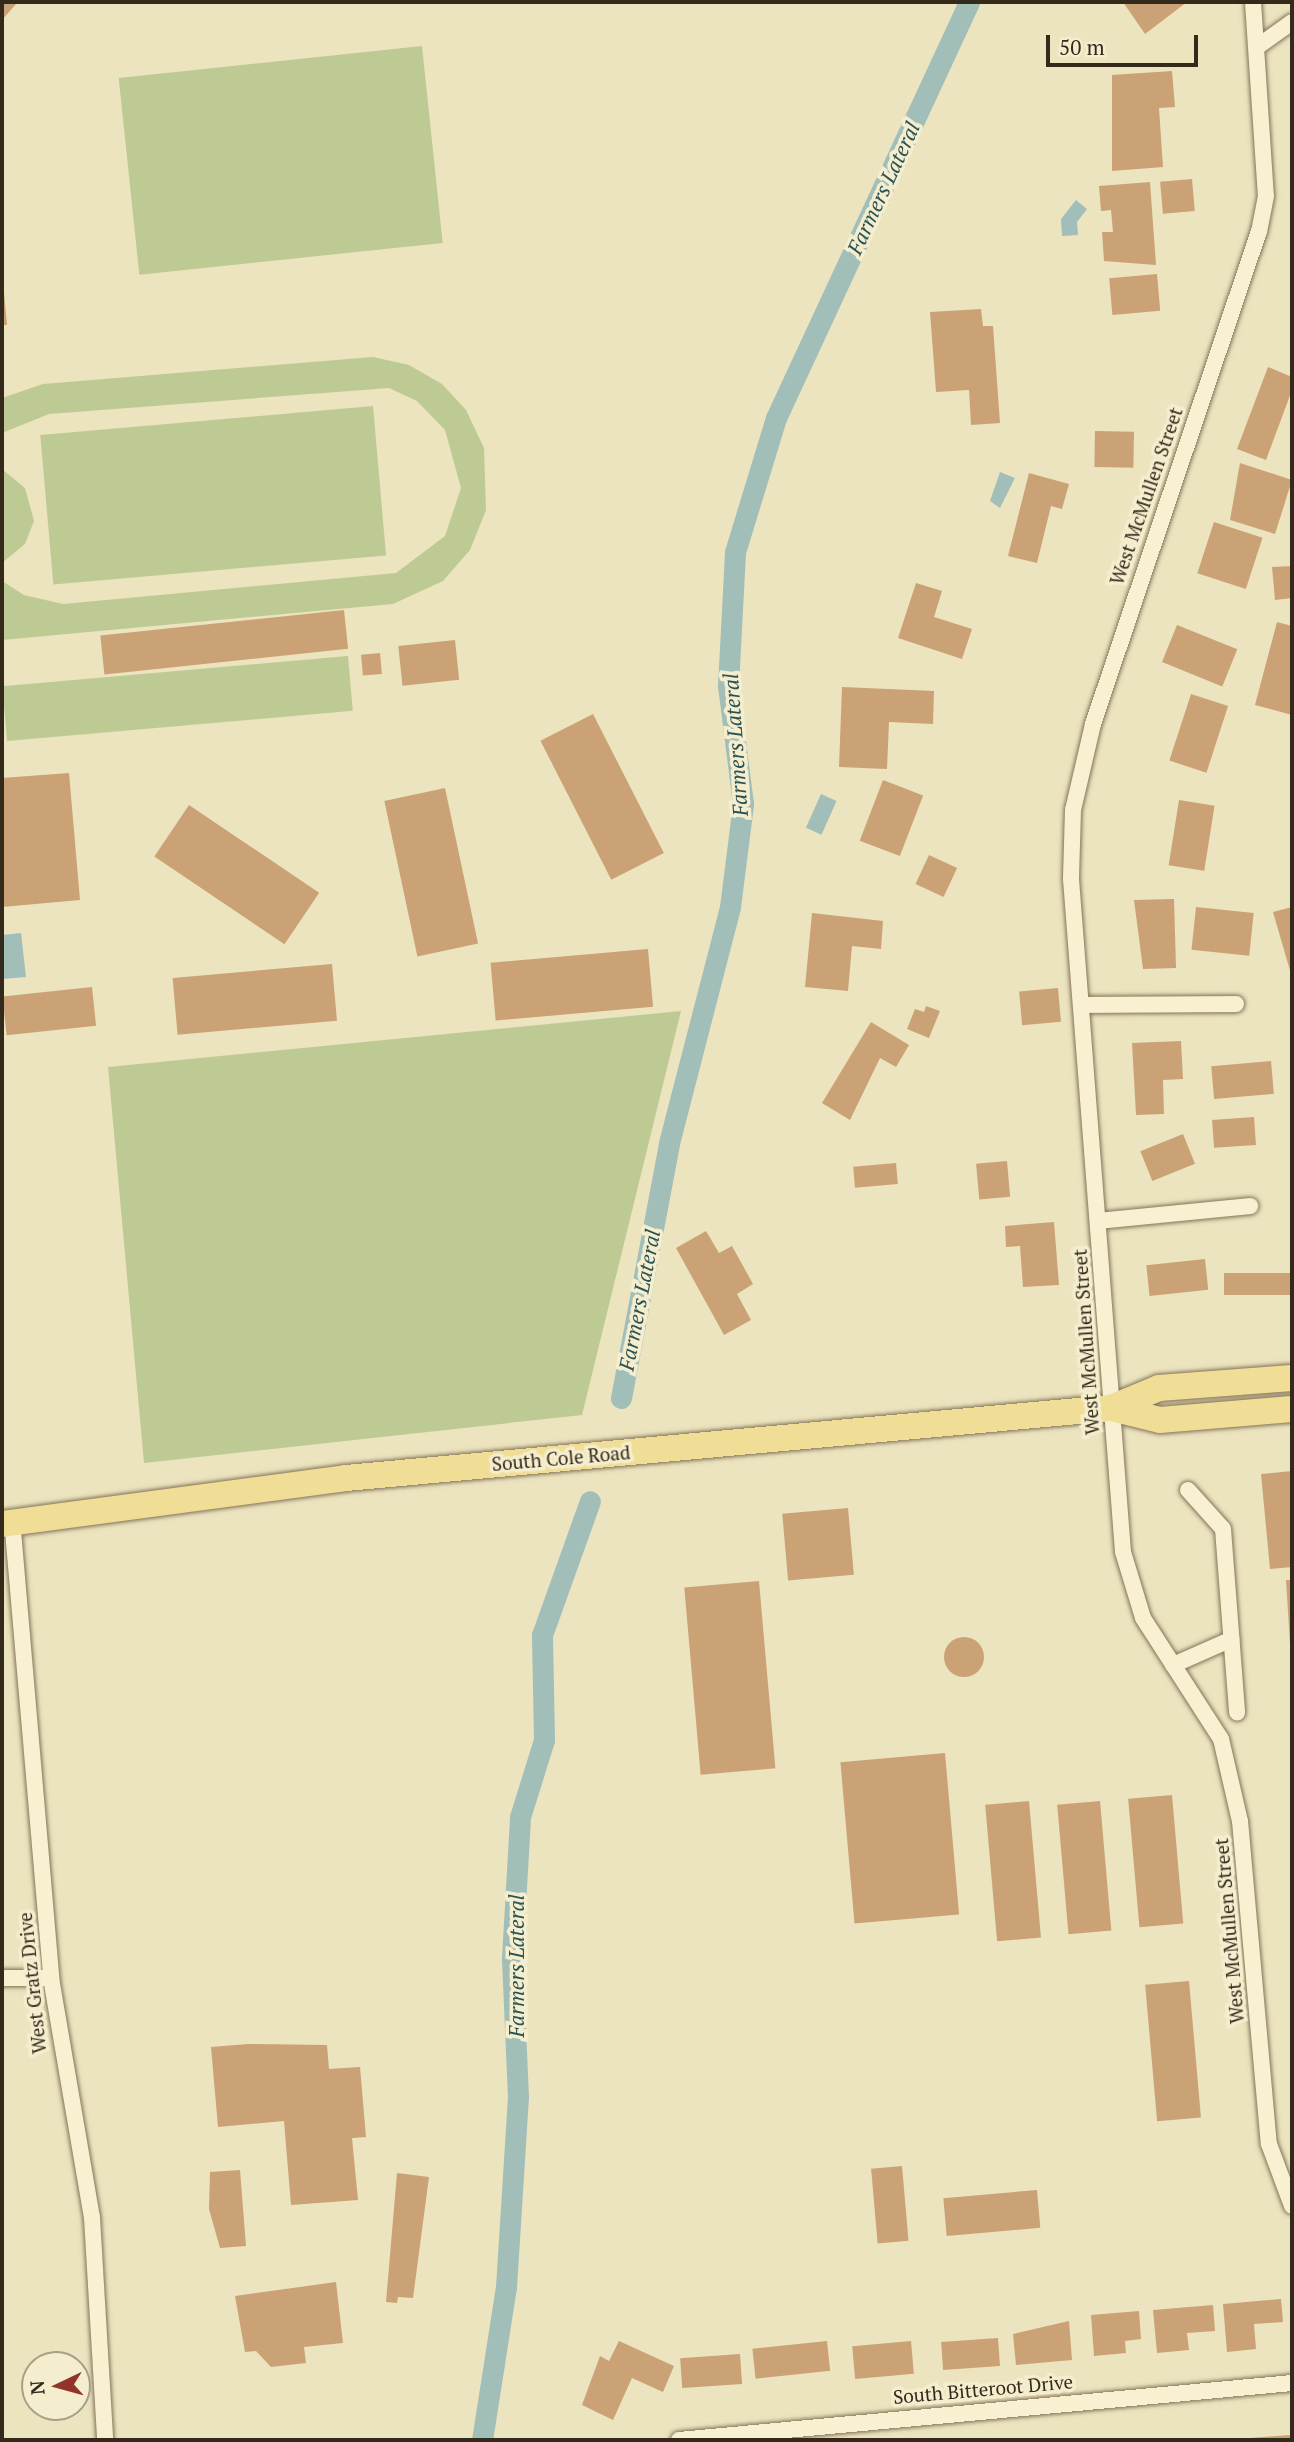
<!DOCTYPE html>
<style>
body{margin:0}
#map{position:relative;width:1294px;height:2442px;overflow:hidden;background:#ece4bf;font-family:"PT Serif",serif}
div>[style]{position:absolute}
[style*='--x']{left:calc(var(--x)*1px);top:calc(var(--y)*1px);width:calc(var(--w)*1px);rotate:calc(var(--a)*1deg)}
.green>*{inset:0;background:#beca93;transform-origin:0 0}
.water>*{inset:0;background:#a2beb9;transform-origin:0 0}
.canal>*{height:21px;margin:-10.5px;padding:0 10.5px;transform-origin:10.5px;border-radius:10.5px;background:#a2beb9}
.building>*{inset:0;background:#caa275;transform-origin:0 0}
.round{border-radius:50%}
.roads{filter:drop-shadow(0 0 2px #847458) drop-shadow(0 0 2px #847458)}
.minor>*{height:16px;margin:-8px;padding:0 8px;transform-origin:8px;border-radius:8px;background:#f8f0d1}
.primary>*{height:26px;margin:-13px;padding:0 13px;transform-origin:13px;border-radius:13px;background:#f0de96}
span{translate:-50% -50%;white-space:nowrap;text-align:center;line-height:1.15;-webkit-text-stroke:7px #f4edce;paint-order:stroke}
.street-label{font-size:19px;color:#342a1c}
.water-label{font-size:21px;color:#2b5254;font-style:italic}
.frame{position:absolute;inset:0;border:4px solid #342a1c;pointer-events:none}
.north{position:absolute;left:21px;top:2351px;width:70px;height:70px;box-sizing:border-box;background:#f4edce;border:2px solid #a79f87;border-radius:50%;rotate:265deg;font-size:19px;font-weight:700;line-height:28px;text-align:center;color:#342a1c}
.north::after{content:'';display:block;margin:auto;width:24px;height:32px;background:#923429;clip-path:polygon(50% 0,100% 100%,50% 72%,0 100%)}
.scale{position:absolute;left:1046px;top:35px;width:152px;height:32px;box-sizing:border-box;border:4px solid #342a1c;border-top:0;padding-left:9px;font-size:21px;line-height:24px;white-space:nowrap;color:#342a1c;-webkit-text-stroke:5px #f4edce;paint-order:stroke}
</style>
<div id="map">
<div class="green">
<div style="left:422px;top:46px;width:198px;height:305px;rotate:84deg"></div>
<div style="clip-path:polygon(373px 357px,409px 365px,442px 384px,466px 410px,484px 448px,486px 510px,470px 550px,443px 581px,393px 604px,2px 640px,2px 581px,24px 595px,63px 604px,396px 573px,445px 536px,461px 488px,445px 430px,417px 401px,389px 388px,49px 414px,2px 433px,2px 398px,43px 384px)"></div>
<div style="left:373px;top:406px;width:150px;height:334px;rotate:85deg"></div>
<div style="clip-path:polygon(2px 469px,25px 488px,34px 521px,25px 544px,2px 563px)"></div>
<div style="left:348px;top:656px;width:55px;height:347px;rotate:85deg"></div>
<div style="clip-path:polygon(681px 1011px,582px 1415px,144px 1463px,108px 1067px)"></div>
</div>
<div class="water">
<div style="clip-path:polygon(1076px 200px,1087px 209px,1077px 222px,1078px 235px,1062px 236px,1061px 219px)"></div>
<div style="clip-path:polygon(1000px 472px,1015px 478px,1000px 508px,990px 501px)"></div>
<div style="left:821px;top:794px;width:17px;height:37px;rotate:24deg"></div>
<div style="clip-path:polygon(21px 933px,26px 977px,2px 979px,2px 935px)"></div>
</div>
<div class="canal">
<div style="--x:621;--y:1398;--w:259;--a:-79.3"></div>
<div style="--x:669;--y:1143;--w:244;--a:-75.5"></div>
<div style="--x:730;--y:907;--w:104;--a:-82.8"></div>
<div style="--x:743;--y:804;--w:119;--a:-97.2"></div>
<div style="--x:728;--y:686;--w:134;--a:-87"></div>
<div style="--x:735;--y:552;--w:140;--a:-73"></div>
<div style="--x:776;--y:418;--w:459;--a:-65.1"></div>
<div style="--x:482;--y:2440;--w:155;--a:-81.1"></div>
<div style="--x:506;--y:2287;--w:190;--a:-86.4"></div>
<div style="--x:518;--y:2097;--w:140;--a:-92.5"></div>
<div style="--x:512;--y:1957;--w:140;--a:-86.7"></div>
<div style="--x:520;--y:1817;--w:81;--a:-72.7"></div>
<div style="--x:544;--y:1740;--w:105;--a:-91.1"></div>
<div style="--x:542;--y:1635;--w:142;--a:-70.3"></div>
</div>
<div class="building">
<div style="clip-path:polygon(2px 2px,16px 4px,2px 20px)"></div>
<div style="clip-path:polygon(1123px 2px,1187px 2px,1145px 34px)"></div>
<div style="clip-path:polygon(1172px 71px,1175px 107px,1159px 108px,1163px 167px,1112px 171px,1112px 75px)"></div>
<div style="left:1192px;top:179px;width:32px;height:32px;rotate:85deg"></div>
<div style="clip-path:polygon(1150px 182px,1156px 265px,1104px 261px,1102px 232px,1113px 232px,1111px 210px,1101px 211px,1099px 186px)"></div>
<div style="left:1157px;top:274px;width:37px;height:48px;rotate:85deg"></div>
<div style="clip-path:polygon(4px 292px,7px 325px,2px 325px,2px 293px)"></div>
<div style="clip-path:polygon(981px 309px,983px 326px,993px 326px,1000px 423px,971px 425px,969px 390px,936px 392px,930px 312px)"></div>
<div style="clip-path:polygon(1268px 367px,1292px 377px,1292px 390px,1266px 460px,1237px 449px)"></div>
<div style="left:1095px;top:431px;width:39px;height:36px;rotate:1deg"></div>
<div style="clip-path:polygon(1240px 463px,1292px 480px,1275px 534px,1230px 520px)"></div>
<div style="clip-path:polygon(1029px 473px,1069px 484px,1062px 509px,1051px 506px,1037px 563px,1008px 556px)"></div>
<div style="left:1214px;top:522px;width:51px;height:54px;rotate:18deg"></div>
<div style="clip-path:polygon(1292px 566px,1292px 598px,1275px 600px,1272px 567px)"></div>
<div style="clip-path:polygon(916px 583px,942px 591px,934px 617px,972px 629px,962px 659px,898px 638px)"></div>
<div style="left:344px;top:610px;width:39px;height:245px;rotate:84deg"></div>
<div style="clip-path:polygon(1277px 622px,1292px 626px,1292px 715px,1255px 705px)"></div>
<div style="left:1177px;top:625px;width:65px;height:40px;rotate:22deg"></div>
<div style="left:455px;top:640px;width:40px;height:57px;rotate:84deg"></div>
<div style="left:380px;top:653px;width:21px;height:19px;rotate:85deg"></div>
<div style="clip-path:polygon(842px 687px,934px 691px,933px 724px,889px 722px,887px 769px,839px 767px)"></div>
<div style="left:1191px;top:694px;width:39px;height:70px;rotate:18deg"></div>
<div style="left:593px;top:714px;width:156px;height:59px;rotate:63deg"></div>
<div style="clip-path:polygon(69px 773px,80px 900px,2px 907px,2px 778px)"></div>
<div style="left:883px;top:780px;width:43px;height:65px;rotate:21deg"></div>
<div style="left:445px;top:788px;width:159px;height:62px;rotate:78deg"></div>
<div style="left:1179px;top:800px;width:36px;height:66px;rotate:9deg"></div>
<div style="left:189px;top:805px;width:157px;height:62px;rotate:34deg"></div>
<div style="left:929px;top:855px;width:31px;height:32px;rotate:25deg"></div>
<div style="clip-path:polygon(1174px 899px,1176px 968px,1143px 969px,1134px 900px)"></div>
<div style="left:1196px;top:907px;width:58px;height:43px;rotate:6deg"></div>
<div style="clip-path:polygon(1292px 907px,1292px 974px,1291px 974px,1273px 912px)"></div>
<div style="clip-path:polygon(812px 913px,883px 921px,881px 949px,852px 946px,848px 991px,805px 987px)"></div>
<div style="left:648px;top:949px;width:58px;height:158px;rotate:85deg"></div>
<div style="left:332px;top:964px;width:57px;height:160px;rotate:85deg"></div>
<div style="left:92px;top:987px;width:39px;height:90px;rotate:84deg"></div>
<div style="left:1058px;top:988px;width:34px;height:39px;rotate:85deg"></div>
<div style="clip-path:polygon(926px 1006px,940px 1011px,929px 1038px,907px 1029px,915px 1009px,924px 1012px)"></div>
<div style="clip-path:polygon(871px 1022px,909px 1045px,896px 1067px,880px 1058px,850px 1120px,822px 1103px)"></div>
<div style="clip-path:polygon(1181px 1041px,1183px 1079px,1163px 1080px,1164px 1114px,1136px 1115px,1132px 1043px)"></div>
<div style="left:1271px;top:1061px;width:33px;height:60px;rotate:85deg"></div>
<div style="left:1254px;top:1117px;width:28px;height:42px;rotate:86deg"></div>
<div style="left:1183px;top:1134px;width:32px;height:46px;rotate:68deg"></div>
<div style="left:1007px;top:1161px;width:36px;height:31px;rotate:85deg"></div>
<div style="left:896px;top:1163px;width:21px;height:43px;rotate:85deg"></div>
<div style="clip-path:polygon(1054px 1222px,1059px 1285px,1023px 1287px,1020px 1246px,1006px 1247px,1005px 1226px)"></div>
<div style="clip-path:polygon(706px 1231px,719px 1253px,732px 1246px,753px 1284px,737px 1294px,751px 1320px,724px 1335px,676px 1248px)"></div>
<div style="left:1205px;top:1259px;width:31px;height:59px;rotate:84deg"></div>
<div style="left:1292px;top:1273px;width:22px;height:68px;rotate:90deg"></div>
<div style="clip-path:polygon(1292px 1471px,1292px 1567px,1270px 1569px,1261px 1474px)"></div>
<div style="left:848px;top:1508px;width:67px;height:66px;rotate:85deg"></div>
<div style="clip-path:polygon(1286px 1580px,1292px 1580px,1292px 1644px,1290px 1644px)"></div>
<div style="left:759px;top:1581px;width:188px;height:75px;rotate:85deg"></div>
<div class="round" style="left:944px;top:1637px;width:40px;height:40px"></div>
<div style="left:945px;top:1753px;width:162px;height:105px;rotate:85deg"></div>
<div style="left:1172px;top:1795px;width:129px;height:44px;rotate:85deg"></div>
<div style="left:1029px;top:1801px;width:137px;height:44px;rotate:85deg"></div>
<div style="left:1100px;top:1801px;width:130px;height:43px;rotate:85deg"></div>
<div style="left:1189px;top:1981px;width:137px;height:44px;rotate:85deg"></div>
<div style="clip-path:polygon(248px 2044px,327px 2045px,329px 2069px,360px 2067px,366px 2137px,352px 2138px,358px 2200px,291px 2205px,284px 2121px,218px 2127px,211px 2047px)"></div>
<div style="left:902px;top:2166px;width:75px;height:31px;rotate:85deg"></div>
<div style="clip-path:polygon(240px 2170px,246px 2246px,220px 2248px,209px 2209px,210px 2172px)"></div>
<div style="clip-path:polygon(397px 2173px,429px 2177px,413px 2298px,398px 2297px,397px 2303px,386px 2302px)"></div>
<div style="left:1037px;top:2190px;width:38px;height:94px;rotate:85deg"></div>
<div style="clip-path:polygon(336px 2282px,343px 2343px,304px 2347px,306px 2363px,271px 2367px,256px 2351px,245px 2352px,235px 2296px)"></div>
<div style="clip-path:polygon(1281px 2299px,1283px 2322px,1254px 2324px,1256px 2349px,1227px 2352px,1223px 2304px)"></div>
<div style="clip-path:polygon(1213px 2305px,1215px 2331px,1187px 2333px,1189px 2350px,1157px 2353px,1153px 2310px)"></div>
<div style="clip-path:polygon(1139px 2311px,1141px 2339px,1125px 2341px,1126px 2353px,1094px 2356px,1091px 2315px)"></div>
<div style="clip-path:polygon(1069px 2321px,1072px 2360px,1016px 2365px,1013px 2334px)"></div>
<div style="left:998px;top:2338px;width:28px;height:57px;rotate:86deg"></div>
<div style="clip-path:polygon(619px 2341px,674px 2366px,663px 2392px,632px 2378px,613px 2420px,582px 2405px,600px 2356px,609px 2361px)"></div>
<div style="left:827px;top:2341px;width:30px;height:75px;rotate:84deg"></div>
<div style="left:911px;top:2341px;width:33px;height:59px;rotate:85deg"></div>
<div style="left:740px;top:2354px;width:30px;height:60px;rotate:86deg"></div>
<div style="clip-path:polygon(1290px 2435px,1290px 2440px,1250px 2440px,1250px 2438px)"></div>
</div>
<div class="roads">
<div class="minor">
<div style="--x:1253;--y:2;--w:194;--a:86.2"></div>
<div style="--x:1266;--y:196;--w:36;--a:101"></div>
<div style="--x:1259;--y:231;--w:520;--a:108.61"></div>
<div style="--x:1093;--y:724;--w:88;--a:103.1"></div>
<div style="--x:1073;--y:810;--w:69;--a:91.7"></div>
<div style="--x:1071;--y:879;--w:675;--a:85.58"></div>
<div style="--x:1123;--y:1552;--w:69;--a:73.1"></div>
<div style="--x:1143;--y:1618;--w:144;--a:57.2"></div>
<div style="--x:1221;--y:1739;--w:84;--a:77"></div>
<div style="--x:1240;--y:1821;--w:324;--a:84.9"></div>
<div style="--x:1269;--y:2144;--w:66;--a:69.6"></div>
<div style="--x:1257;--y:47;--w:43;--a:-35.5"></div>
<div style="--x:1083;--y:1005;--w:153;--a:-0.4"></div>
<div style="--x:1098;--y:1221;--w:153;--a:-5.6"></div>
<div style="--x:1188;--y:1490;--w:52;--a:48.1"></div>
<div style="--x:1223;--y:1529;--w:184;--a:85.6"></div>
<div style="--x:12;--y:1519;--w:461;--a:85.1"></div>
<div style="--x:51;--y:1978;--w:243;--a:80.3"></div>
<div style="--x:92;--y:2218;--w:222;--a:86.6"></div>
<div style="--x:1173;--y:1665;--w:64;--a:-23.8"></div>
<div style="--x:2;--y:1978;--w:49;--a:0"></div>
<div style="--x:679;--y:2440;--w:616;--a:-5.31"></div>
</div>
<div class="primary">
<div style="--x:1111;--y:1408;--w:50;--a:13.8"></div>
<div style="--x:1160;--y:1420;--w:132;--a:-4.8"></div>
<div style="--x:2;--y:1524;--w:347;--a:-7.6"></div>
<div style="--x:346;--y:1478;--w:768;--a:-5.23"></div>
<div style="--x:1111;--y:1408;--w:52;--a:-22.6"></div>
<div style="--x:1159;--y:1388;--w:133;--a:-4.3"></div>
</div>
</div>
<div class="street-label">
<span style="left:1146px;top:496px;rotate:-71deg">West McMullen Street</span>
<span style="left:1086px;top:1342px;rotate:-94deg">West McMullen Street</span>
<span style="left:561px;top:1458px;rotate:-5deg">South Cole Road</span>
<span style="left:1229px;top:1931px;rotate:-95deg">West McMullen Street</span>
<span style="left:32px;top:1983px;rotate:-96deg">West Gratz Drive</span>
<span style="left:983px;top:2389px;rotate:-5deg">South Bitteroot Drive</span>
</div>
<div class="water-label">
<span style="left:883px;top:188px;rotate:-65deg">Farmers Lateral</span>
<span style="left:735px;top:745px;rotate:-94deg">Farmers Lateral</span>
<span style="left:639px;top:1300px;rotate:-79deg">Farmers Lateral</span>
<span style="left:516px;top:1966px;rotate:-90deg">Farmers Lateral</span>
</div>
<div class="frame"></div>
<div class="north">N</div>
<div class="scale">50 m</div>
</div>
